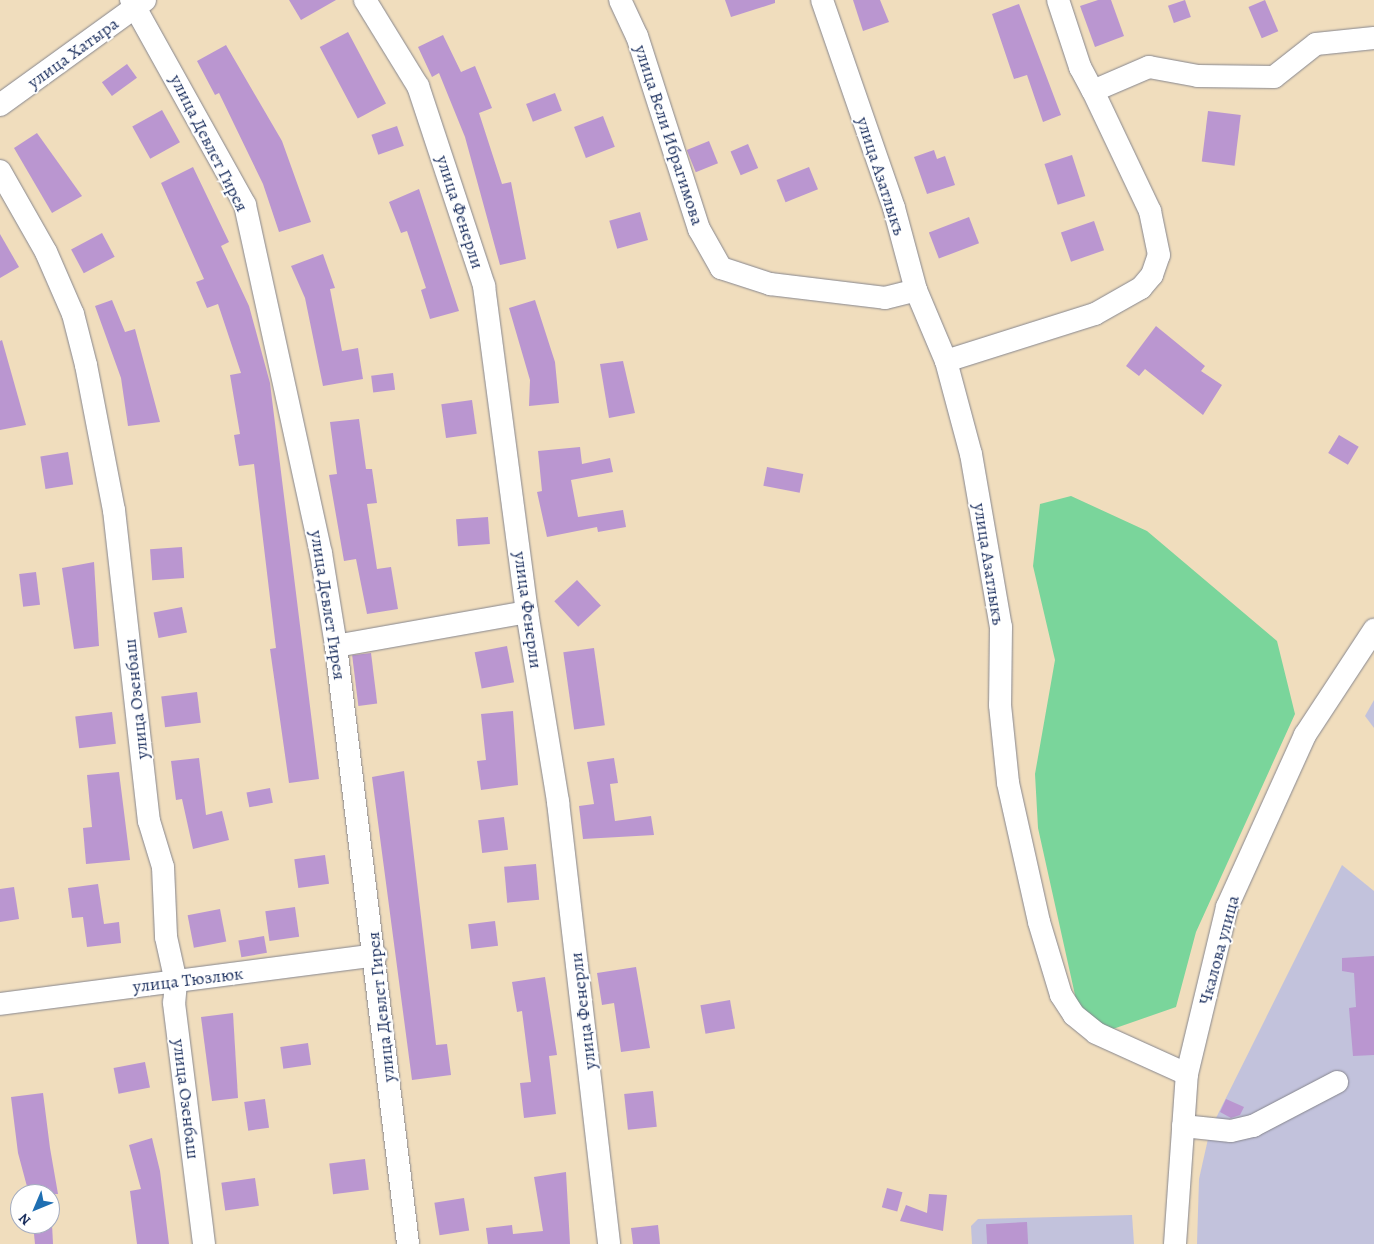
<!DOCTYPE html>
<meta charset="utf-8">
<style>
body{margin:0}
#map{position:relative;width:1374px;height:1244px;overflow:hidden;background:#f0ddbd;font-family:Alegreya,serif}
div>[style]{position:absolute}
[style*='--x']{left:calc(var(--x)*1px);top:calc(var(--y)*1px);width:calc(var(--w)*1px);rotate:calc(var(--a)*1deg)}
.industrial>*{inset:0;background:#c2c2dc}
.green>*{inset:0;background:#7ad59b}
.building>*{inset:0;background:#ba96d0;transform-origin:0 0}
.roads{filter:drop-shadow(0 0 1px #86868e) drop-shadow(0 0 1px #86868e)}
.minor>*{height:22px;margin:-11px;padding:0 11px;transform-origin:11px;border-radius:11px;background:#fff}
span{translate:-50% -50%;white-space:nowrap;text-align:center;line-height:1.15;-webkit-text-stroke:4px #fff;paint-order:stroke}
.street-label{font-size:18px;color:#1b2f5e}
.north{position:absolute;left:10px;top:1184px;width:50px;height:50px;box-sizing:border-box;background:#fff;border:1px solid #a4acbf;border-radius:50%;rotate:225deg;font-size:14px;font-weight:700;line-height:20px;text-align:center;color:#1b2f5e}
.north::after{content:'';display:block;margin:auto;width:18px;height:22px;background:#1f6fb2;clip-path:polygon(50% 0,100% 100%,50% 72%,0 100%)}
</style>
<div id="map">
<div class="industrial">
<div style="clip-path:polygon(1374px 700px,1374px 728px,1365px 716px)"></div>
<div style="clip-path:polygon(1342px 865px,1374px 891px,1374px 1244px,1197px 1244px,1199px 1179px,1210px 1130px)"></div>
<div style="clip-path:polygon(1132px 1215px,1134px 1244px,972px 1244px,971px 1226px,978px 1219px)"></div>
</div>
<div class="green">
<div style="clip-path:polygon(1071px 496px,1147px 531px,1277px 641px,1295px 714px,1196px 932px,1176px 1007px,1110px 1030px,1077px 1004px,1038px 828px,1035px 774px,1055px 660px,1033px 566px,1040px 504px)"></div>
</div>
<div class="building">
<div style="clip-path:polygon(289px 0,336px 0,301px 20px)"></div>
<div style="clip-path:polygon(725px 0,775px 0,775px 3px,731px 17px)"></div>
<div style="clip-path:polygon(853px 0,880px 0,889px 22px,863px 31px)"></div>
<div style="clip-path:polygon(1098px 0,1111px 0,1124px 36px,1095px 47px,1080px 6px)"></div>
<div style="left:1185px;top:0;width:18px;height:18px;rotate:71deg"></div>
<div style="left:1265px;top:0;width:34px;height:18px;rotate:67deg"></div>
<div style="clip-path:polygon(1019px 4px,1061px 115px,1043px 122px,1027px 75px,1014px 79px,992px 14px)"></div>
<div style="left:348px;top:32px;width:81px;height:32px;rotate:62deg"></div>
<div style="clip-path:polygon(443px 35px,461px 72px,475px 66px,492px 108px,479px 113px,502px 184px,511px 182px,526px 259px,500px 265px,465px 137px,439px 73px,432px 77px,418px 47px)"></div>
<div style="clip-path:polygon(226px 45px,282px 141px,311px 222px,279px 232px,263px 184px,219px 93px,215px 95px,197px 61px)"></div>
<div style="left:127px;top:64px;width:17px;height:31px;rotate:54deg"></div>
<div style="left:555px;top:93px;width:19px;height:31px;rotate:69deg"></div>
<div style="left:162px;top:110px;width:37px;height:34px;rotate:61deg"></div>
<div style="left:1208px;top:111px;width:33px;height:51px;rotate:7deg"></div>
<div style="left:603px;top:116px;width:33px;height:31px;rotate:69deg"></div>
<div style="left:397px;top:126px;width:21px;height:27px;rotate:71deg"></div>
<div style="clip-path:polygon(37px 133px,82px 196px,52px 213px,14px 148px)"></div>
<div style="left:709px;top:141px;width:24px;height:24px;rotate:68deg"></div>
<div style="left:748px;top:144px;width:26px;height:19px;rotate:67deg"></div>
<div style="clip-path:polygon(934px 150px,937px 159px,945px 156px,955px 185px,927px 194px,914px 157px)"></div>
<div style="left:1072px;top:155px;width:43px;height:29px;rotate:72deg"></div>
<div style="clip-path:polygon(193px 167px,229px 242px,221px 246px,249px 306px,270px 383px,319px 779px,289px 783px,270px 649px,276px 648px,254px 464px,239px 466px,234px 435px,240px 434px,230px 375px,241px 373px,218px 304px,207px 308px,196px 282px,204px 279px,161px 183px)"></div>
<div style="left:809px;top:167px;width:24px;height:35px;rotate:68deg"></div>
<div style="clip-path:polygon(419px 189px,459px 311px,430px 319px,421px 290px,426px 288px,407px 231px,401px 233px,389px 202px)"></div>
<div style="left:640px;top:212px;width:29px;height:32px;rotate:74deg"></div>
<div style="left:969px;top:217px;width:28px;height:43px;rotate:69deg"></div>
<div style="left:1094px;top:221px;width:31px;height:35px;rotate:71deg"></div>
<div style="left:102px;top:233px;width:27px;height:35px;rotate:62deg"></div>
<div style="clip-path:polygon(0 234px,19px 267px,0 278px)"></div>
<div style="clip-path:polygon(323px 254px,335px 288px,330px 289px,342px 351px,358px 348px,363px 379px,323px 386px,305px 298px,291px 266px)"></div>
<div style="clip-path:polygon(112px 300px,125px 332px,135px 329px,160px 422px,128px 426px,121px 378px,95px 306px)"></div>
<div style="clip-path:polygon(535px 300px,555px 362px,559px 403px,529px 406px,530px 380px,509px 308px)"></div>
<div style="clip-path:polygon(1156px 326px,1205px 366px,1201px 371px,1222px 385px,1203px 415px,1145px 369px,1139px 376px,1126px 366px)"></div>
<div style="clip-path:polygon(2px 340px,26px 425px,0 430px,0 341px)"></div>
<div style="clip-path:polygon(623px 361px,635px 413px,609px 418px,600px 364px)"></div>
<div style="left:393px;top:373px;width:17px;height:22px;rotate:83deg"></div>
<div style="left:472px;top:400px;width:34px;height:31px;rotate:82deg"></div>
<div style="clip-path:polygon(359px 419px,366px 469px,372px 469px,377px 503px,367px 504px,377px 569px,391px 567px,398px 609px,367px 614px,356px 559px,344px 561px,329px 475px,337px 474px,330px 422px)"></div>
<div style="left:1339px;top:435px;width:23px;height:21px;rotate:31deg"></div>
<div style="clip-path:polygon(580px 447px,582px 464px,610px 458px,613px 472px,571px 480px,578px 517px,623px 510px,626px 527px,598px 532px,597px 527px,547px 537px,537px 492px,542px 491px,538px 451px)"></div>
<div style="left:68px;top:452px;width:33px;height:28px;rotate:81deg"></div>
<div style="left:767px;top:467px;width:37px;height:19px;rotate:11deg"></div>
<div style="left:488px;top:517px;width:27px;height:32px;rotate:86deg"></div>
<div style="left:182px;top:547px;width:31px;height:32px;rotate:86deg"></div>
<div style="clip-path:polygon(94px 562px,99px 646px,74px 649px,62px 568px)"></div>
<div style="left:36px;top:572px;width:33px;height:17px;rotate:83deg"></div>
<div style="left:577px;top:580px;width:35px;height:31px;rotate:47deg"></div>
<div style="left:182px;top:607px;width:26px;height:29px;rotate:79deg"></div>
<div style="left:507px;top:646px;width:37px;height:33px;rotate:79deg"></div>
<div style="left:594px;top:648px;width:78px;height:31px;rotate:82deg"></div>
<div style="left:371px;top:653px;width:51px;height:19px;rotate:83deg"></div>
<div style="left:197px;top:692px;width:31px;height:36px;rotate:83deg"></div>
<div style="clip-path:polygon(513px 711px,518px 785px,481px 790px,477px 761px,486px 760px,481px 714px)"></div>
<div style="left:112px;top:712px;width:32px;height:37px;rotate:83deg"></div>
<div style="clip-path:polygon(199px 758px,206px 815px,222px 811px,229px 840px,193px 849px,182px 799px,176px 800px,171px 761px)"></div>
<div style="clip-path:polygon(614px 758px,618px 783px,610px 784px,615px 821px,651px 816px,654px 835px,583px 839px,579px 806px,594px 804px,587px 762px)"></div>
<div style="clip-path:polygon(404px 771px,436px 1045px,447px 1044px,451px 1075px,412px 1080px,372px 777px)"></div>
<div style="clip-path:polygon(119px 772px,130px 860px,86px 864px,83px 828px,92px 827px,87px 775px)"></div>
<div style="left:270px;top:788px;width:15px;height:24px;rotate:79deg"></div>
<div style="left:504px;top:817px;width:33px;height:26px;rotate:83deg"></div>
<div style="left:325px;top:855px;width:29px;height:31px;rotate:82deg"></div>
<div style="left:536px;top:864px;width:36px;height:32px;rotate:85deg"></div>
<div style="clip-path:polygon(98px 884px,104px 924px,119px 922px,121px 943px,87px 947px,83px 917px,72px 918px,68px 888px)"></div>
<div style="clip-path:polygon(14px 887px,19px 919px,0 922px,0 889px)"></div>
<div style="left:295px;top:907px;width:30px;height:30px;rotate:82deg"></div>
<div style="left:220px;top:909px;width:33px;height:33px;rotate:79deg"></div>
<div style="left:495px;top:921px;width:25px;height:27px;rotate:83deg"></div>
<div style="left:264px;top:936px;width:17px;height:26px;rotate:80deg"></div>
<div style="clip-path:polygon(1374px 956px,1374px 1055px,1353px 1056px,1349px 1008px,1356px 1007px,1354px 973px,1342px 971px,1342px 958px)"></div>
<div style="clip-path:polygon(636px 967px,650px 1048px,621px 1052px,614px 1003px,602px 1005px,597px 973px)"></div>
<div style="clip-path:polygon(545px 977px,557px 1055px,549px 1056px,556px 1114px,524px 1118px,520px 1083px,531px 1082px,522px 1011px,517px 1012px,512px 982px)"></div>
<div style="left:730px;top:1000px;width:29px;height:30px;rotate:80deg"></div>
<div style="clip-path:polygon(233px 1013px,238px 1098px,212px 1101px,201px 1017px)"></div>
<div style="left:308px;top:1043px;width:22px;height:28px;rotate:82deg"></div>
<div style="left:145px;top:1062px;width:26px;height:32px;rotate:79deg"></div>
<div style="left:653px;top:1091px;width:36px;height:29px;rotate:84deg"></div>
<div style="clip-path:polygon(43px 1093px,50px 1148px,58px 1194px,29px 1194px,18px 1153px,11px 1097px)"></div>
<div style="left:265px;top:1099px;width:29px;height:21px;rotate:82deg"></div>
<div style="clip-path:polygon(1226px 1099px,1244px 1107px,1240px 1115px,1231px 1118px,1220px 1112px)"></div>
<div style="clip-path:polygon(152px 1138px,160px 1171px,169px 1244px,137px 1244px,130px 1191px,141px 1189px,129px 1145px)"></div>
<div style="left:365px;top:1159px;width:31px;height:36px;rotate:83deg"></div>
<div style="clip-path:polygon(566px 1172px,570px 1244px,488px 1244px,486px 1228px,512px 1225px,513px 1234px,543px 1231px,534px 1177px)"></div>
<div style="left:255px;top:1178px;width:28px;height:34px;rotate:82deg"></div>
<div style="left:887px;top:1188px;width:16px;height:20px;rotate:15deg"></div>
<div style="clip-path:polygon(929px 1194px,947px 1195px,943px 1231px,900px 1221px,906px 1205px,927px 1213px)"></div>
<div style="left:464px;top:1198px;width:33px;height:30px;rotate:81deg"></div>
<div style="left:1027px;top:1222px;width:22px;height:41px;rotate:87deg"></div>
<div style="clip-path:polygon(33px 1224px,52px 1224px,53px 1244px,35px 1244px)"></div>
<div style="clip-path:polygon(658px 1225px,660px 1244px,633px 1244px,631px 1228px)"></div>
</div>
<div class="roads">
<div class="minor">
<div style="--x:131;--y:0;--w:235;--a:60.9"></div>
<div style="--x:245;--y:205;--w:356;--a:77.7"></div>
<div style="--x:321;--y:553;--w:94;--a:80.8"></div>
<div style="--x:336;--y:646;--w:602;--a:83.13"></div>
<div style="--x:365;--y:0;--w:101;--a:58.4"></div>
<div style="--x:418;--y:86;--w:211;--a:71.7"></div>
<div style="--x:484;--y:286;--w:329;--a:82.5"></div>
<div style="--x:527;--y:612;--w:193;--a:80.7"></div>
<div style="--x:558;--y:802;--w:445;--a:83.4"></div>
<div style="--x:620;--y:0;--w:40;--a:65"></div>
<div style="--x:637;--y:36;--w:203;--a:72.2"></div>
<div style="--x:699;--y:229;--w:45;--a:60.6"></div>
<div style="--x:721;--y:268;--w:52;--a:18.1"></div>
<div style="--x:770;--y:284;--w:116;--a:6.9"></div>
<div style="--x:885;--y:298;--w:32;--a:-14"></div>
<div style="--x:822;--y:0;--w:220;--a:70.9"></div>
<div style="--x:894;--y:208;--w:85;--a:75"></div>
<div style="--x:916;--y:290;--w:77;--a:67.1"></div>
<div style="--x:946;--y:361;--w:96;--a:75"></div>
<div style="--x:971;--y:454;--w:176;--a:80.2"></div>
<div style="--x:1001;--y:627;--w:78;--a:90.7"></div>
<div style="--x:1000;--y:705;--w:78;--a:84.1"></div>
<div style="--x:1008;--y:783;--w:142;--a:77.4"></div>
<div style="--x:1039;--y:922;--w:76;--a:73.2"></div>
<div style="--x:1061;--y:995;--w:24;--a:57"></div>
<div style="--x:1074;--y:1015;--w:28;--a:39"></div>
<div style="--x:1096;--y:1033;--w:100;--a:24.3"></div>
<div style="--x:1058;--y:0;--w:71;--a:71.8"></div>
<div style="--x:1080;--y:67;--w:27;--a:62"></div>
<div style="--x:1093;--y:91;--w:61;--a:-23.2"></div>
<div style="--x:1149;--y:67;--w:50;--a:10.4"></div>
<div style="--x:1198;--y:76;--w:76;--a:0.8"></div>
<div style="--x:1274;--y:77;--w:53;--a:-38.2"></div>
<div style="--x:1316;--y:44;--w:58;--a:-5.9"></div>
<div style="--x:0;--y:105;--w:179;--a:-35.9"></div>
<div style="--x:0;--y:171;--w:93;--a:60.4"></div>
<div style="--x:46;--y:252;--w:68;--a:66.5"></div>
<div style="--x:73;--y:314;--w:53;--a:75.7"></div>
<div style="--x:86;--y:365;--w:148;--a:79.1"></div>
<div style="--x:114;--y:510;--w:313;--a:83.6"></div>
<div style="--x:149;--y:821;--w:48;--a:73.1"></div>
<div style="--x:163;--y:867;--w:70;--a:87.5"></div>
<div style="--x:166;--y:937;--w:46;--a:77.5"></div>
<div style="--x:176;--y:982;--w:21;--a:95"></div>
<div style="--x:174;--y:1003;--w:243;--a:82.9"></div>
<div style="--x:946;--y:361;--w:156;--a:-17.5"></div>
<div style="--x:1095;--y:314;--w:53;--a:-29.5"></div>
<div style="--x:1141;--y:288;--w:17;--a:-50"></div>
<div style="--x:1152;--y:275;--w:21;--a:-71"></div>
<div style="--x:1159;--y:255;--w:45;--a:-101.6"></div>
<div style="--x:1150;--y:211;--w:133;--a:-115.4"></div>
<div style="--x:336;--y:646;--w:194;--a:-10.1"></div>
<div style="--x:0;--y:1004;--w:379;--a:-7.4"></div>
<div style="--x:1183;--y:1126;--w:48;--a:5.9"></div>
<div style="--x:1231;--y:1131;--w:23;--a:-13"></div>
<div style="--x:1253;--y:1126;--w:95;--a:-27.6"></div>
<div style="--x:1175;--y:1244;--w:170;--a:-86"></div>
<div style="--x:1187;--y:1074;--w:172;--a:-76.5"></div>
<div style="--x:1227;--y:907;--w:189;--a:-65.6"></div>
<div style="--x:1305;--y:735;--w:126;--a:-56.7"></div>
</div>
</div>
<div class="street-label">
<span style="left:73px;top:53px;rotate:-36deg">улица Хатыра</span>
<span style="left:669px;top:135px;rotate:72deg">улица Вели Ибрагимова</span>
<span style="left:209px;top:143px;rotate:63deg">улица Девлет Гирея</span>
<span style="left:881px;top:176px;rotate:72deg">улица Азатлыкъ</span>
<span style="left:460px;top:212px;rotate:72deg">улица Фенерли</span>
<span style="left:989px;top:564px;rotate:81deg">улица Азатлыкъ</span>
<span style="left:328px;top:605px;rotate:81deg">улица Девлет Гирея</span>
<span style="left:528px;top:610px;rotate:82deg">улица Фенерли</span>
<span style="left:136px;top:699px;rotate:-96deg">улица Озенбаш</span>
<span style="left:1219px;top:950px;rotate:-75deg">Чкалова улица</span>
<span style="left:188px;top:980px;rotate:-7deg">улица Тюзлюк</span>
<span style="left:381px;top:1007px;rotate:-96deg">улица Девлет Гирея</span>
<span style="left:583px;top:1011px;rotate:-97deg">улица Фенерли</span>
<span style="left:186px;top:1099px;rotate:83deg">улица Озенбаш</span>
</div>
<div class="north">N</div>
</div>
